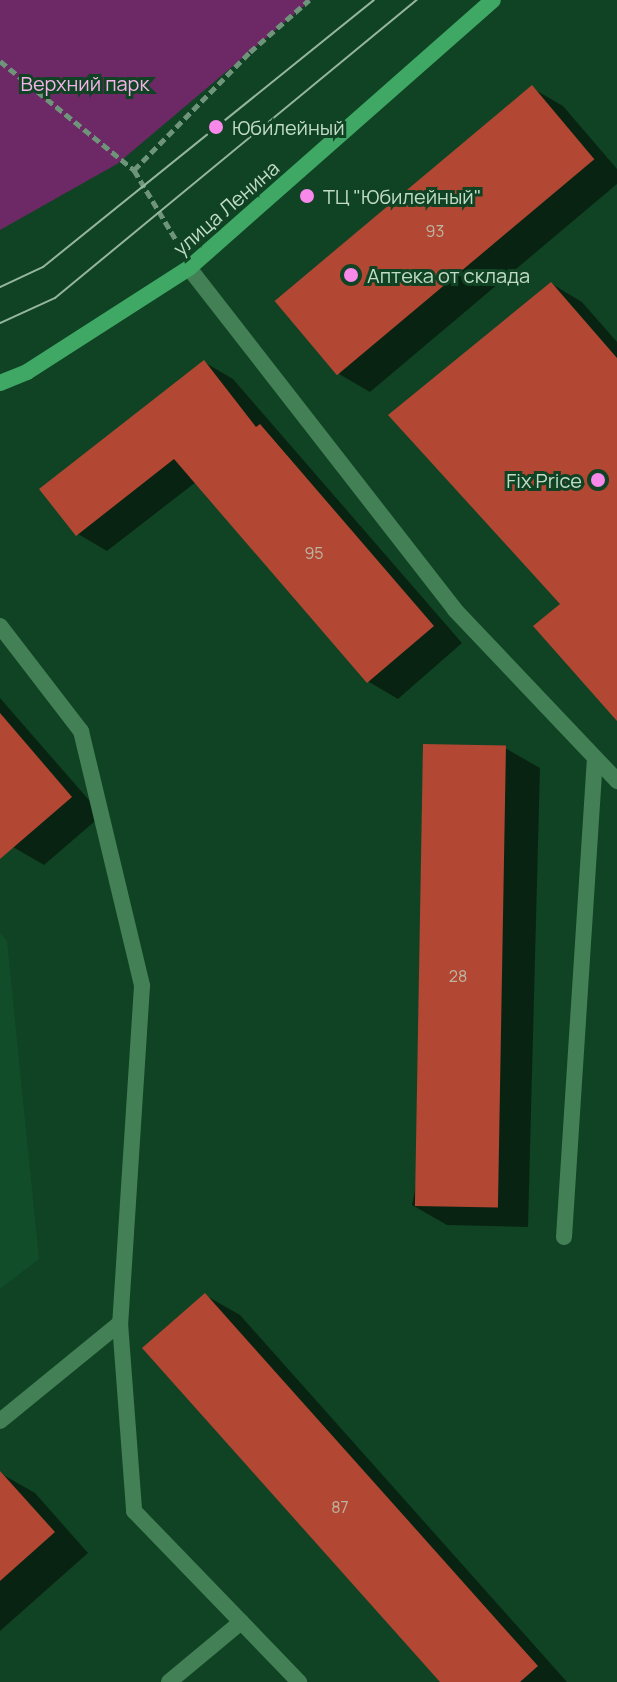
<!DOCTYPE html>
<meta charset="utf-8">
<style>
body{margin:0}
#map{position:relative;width:617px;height:1682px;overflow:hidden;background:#104323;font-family:Manrope,sans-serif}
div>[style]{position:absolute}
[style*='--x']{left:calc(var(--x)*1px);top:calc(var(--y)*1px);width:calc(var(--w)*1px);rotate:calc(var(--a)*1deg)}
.built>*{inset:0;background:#104d28}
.green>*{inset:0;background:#6d2866}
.shadow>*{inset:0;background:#0007}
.building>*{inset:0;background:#b24733;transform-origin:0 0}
.path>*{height:5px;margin-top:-2.5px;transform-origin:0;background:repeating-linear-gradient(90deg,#6e947a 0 8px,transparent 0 12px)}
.lane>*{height:16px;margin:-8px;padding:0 8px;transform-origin:8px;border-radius:8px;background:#438056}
.street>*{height:16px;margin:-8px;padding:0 8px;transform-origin:8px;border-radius:8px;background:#438056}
.secondary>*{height:16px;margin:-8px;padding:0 8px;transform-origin:8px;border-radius:8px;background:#3fa865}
.tram>*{height:2px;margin:-1px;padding:0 1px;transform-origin:1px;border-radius:1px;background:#95b59e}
.dots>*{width:22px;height:22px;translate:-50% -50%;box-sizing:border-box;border:4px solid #104323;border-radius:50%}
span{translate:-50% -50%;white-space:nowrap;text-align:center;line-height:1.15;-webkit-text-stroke:6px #104323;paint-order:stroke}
.number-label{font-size:16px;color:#bdb6a2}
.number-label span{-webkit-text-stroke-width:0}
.park-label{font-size:20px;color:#f5b3ea}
.poi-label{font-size:20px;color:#c1dbc7}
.left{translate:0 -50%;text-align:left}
.right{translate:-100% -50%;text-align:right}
.street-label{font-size:20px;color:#c1dbc7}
</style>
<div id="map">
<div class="built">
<div style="clip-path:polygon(0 933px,7px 941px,39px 1259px,0 1289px)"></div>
</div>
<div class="green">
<div style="clip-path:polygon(0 0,311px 0,117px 164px,0 230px)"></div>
</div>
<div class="shadow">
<div style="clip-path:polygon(532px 88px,563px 106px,617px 169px,617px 184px,370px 392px,339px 374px)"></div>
<div style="clip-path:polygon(552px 284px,582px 302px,617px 342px,617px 523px)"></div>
<div style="clip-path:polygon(204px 362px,233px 379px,462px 643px,398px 699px,369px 682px,196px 482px,107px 551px,78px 534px)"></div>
<div style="clip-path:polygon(0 698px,102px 815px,44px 865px,13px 847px,0 832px)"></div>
<div style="clip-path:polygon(505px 748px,540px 768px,528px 1227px,447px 1225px,412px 1205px)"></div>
<div style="clip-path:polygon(205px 1295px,240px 1315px,567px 1682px,442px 1682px)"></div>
<div style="clip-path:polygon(0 1473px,35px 1493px,88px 1553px,0 1631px)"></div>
</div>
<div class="building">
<div style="left:532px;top:85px;width:97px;height:336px;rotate:50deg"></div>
<div style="clip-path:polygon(551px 282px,617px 358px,617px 721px,533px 626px,560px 604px,388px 415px)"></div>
<div style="clip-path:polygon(204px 360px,256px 427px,260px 424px,434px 626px,367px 683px,174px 459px,76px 536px,39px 489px)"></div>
<div style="clip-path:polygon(0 713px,72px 797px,0 859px)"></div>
<div style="left:423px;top:744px;width:83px;height:462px;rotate:1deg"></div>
<div style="clip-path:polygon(205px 1293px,538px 1666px,520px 1682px,440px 1682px,142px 1348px)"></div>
<div style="clip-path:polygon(0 1471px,55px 1532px,0 1581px)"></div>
</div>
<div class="path">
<div style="--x:0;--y:61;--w:173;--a:39.1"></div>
<div style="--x:134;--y:170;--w:82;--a:59"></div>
<div style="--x:134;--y:170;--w:165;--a:-45.5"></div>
<div style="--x:250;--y:52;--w:79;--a:-41.4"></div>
</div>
<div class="lane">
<div style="--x:564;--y:1237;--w:479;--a:-86.3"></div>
<div style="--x:0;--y:1421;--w:155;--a:-39.2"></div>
<div style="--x:169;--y:1682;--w:94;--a:-39.8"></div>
</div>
<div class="street">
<div style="--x:189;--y:268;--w:433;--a:52.1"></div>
<div style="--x:455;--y:610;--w:236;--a:46.5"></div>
<div style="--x:0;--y:626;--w:133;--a:52.4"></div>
<div style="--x:81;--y:731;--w:262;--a:76.5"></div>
<div style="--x:142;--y:986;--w:338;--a:93.7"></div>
<div style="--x:120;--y:1323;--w:189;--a:85.7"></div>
<div style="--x:134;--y:1511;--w:238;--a:46"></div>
</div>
<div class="secondary">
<div style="--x:0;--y:383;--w:29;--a:-22"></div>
<div style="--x:27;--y:372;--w:193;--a:-32.7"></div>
<div style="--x:189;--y:268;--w:405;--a:-41.4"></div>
</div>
<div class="tram">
<div style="--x:0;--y:287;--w:47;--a:-24.9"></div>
<div style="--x:43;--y:267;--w:425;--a:-38.9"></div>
<div style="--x:0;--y:323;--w:60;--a:-24.4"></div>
<div style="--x:55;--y:298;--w:469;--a:-39.5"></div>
</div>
<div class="dots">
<div style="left:216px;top:127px;background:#f888ea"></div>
<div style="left:307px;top:196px;background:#f888ea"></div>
<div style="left:351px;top:275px;background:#f888ea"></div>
<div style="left:598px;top:480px;background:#f888ea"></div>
</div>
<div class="number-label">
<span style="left:435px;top:231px">93</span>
<span style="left:314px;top:553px">95</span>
<span style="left:458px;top:976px">28</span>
<span style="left:340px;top:1507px">87</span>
</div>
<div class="park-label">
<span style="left:85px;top:83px">Верхний парк</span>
</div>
<div class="poi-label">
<span class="left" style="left:232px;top:127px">Юбилейный</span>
<span class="left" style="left:323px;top:196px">ТЦ "Юбилейный"</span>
<span class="left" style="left:367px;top:275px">Аптека от склада</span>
<span class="right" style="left:582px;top:480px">Fix Price</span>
</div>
<div class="street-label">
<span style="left:226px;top:208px;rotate:-41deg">улица Ленина</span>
</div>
</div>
